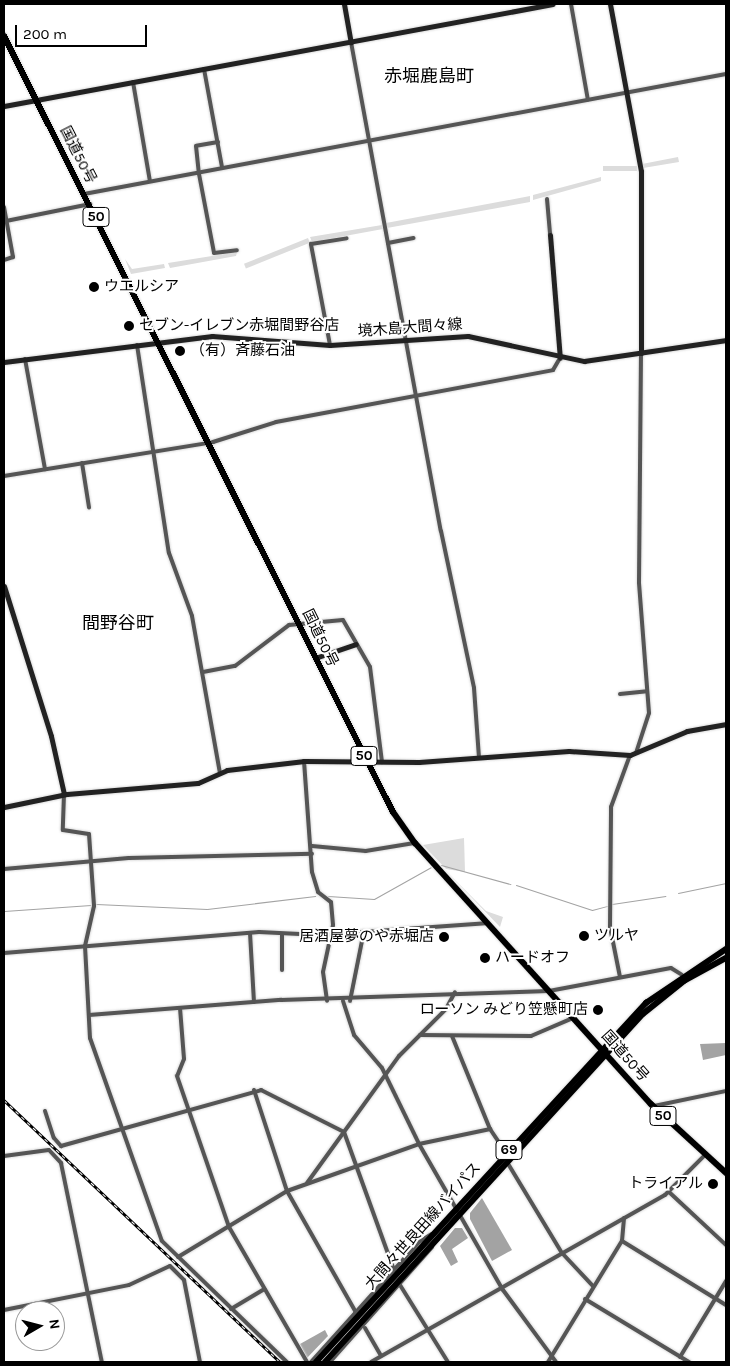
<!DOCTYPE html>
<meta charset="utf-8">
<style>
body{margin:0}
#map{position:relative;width:730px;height:1366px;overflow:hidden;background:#fff;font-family:Karla,"Noto Sans JP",sans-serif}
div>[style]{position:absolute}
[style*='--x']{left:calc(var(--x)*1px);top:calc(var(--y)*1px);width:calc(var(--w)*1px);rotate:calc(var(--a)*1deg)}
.green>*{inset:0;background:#dcdcdc;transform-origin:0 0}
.water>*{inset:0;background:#a3a3a3}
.stream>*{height:1px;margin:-0.5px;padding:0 0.5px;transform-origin:0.5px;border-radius:0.5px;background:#a3a3a3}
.roads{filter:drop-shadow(0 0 1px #dbdbdb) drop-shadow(0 0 1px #dbdbdb)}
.street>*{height:4px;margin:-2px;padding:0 2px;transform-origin:2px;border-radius:2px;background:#555}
.secondary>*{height:5px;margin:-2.5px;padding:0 2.5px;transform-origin:2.5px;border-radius:2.5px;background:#222}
.primary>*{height:5.5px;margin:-2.75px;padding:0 2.75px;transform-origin:2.75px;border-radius:2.75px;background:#000}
.highway>*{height:6px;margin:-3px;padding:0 3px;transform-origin:3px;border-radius:3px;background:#000}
.rail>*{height:3px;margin-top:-1.5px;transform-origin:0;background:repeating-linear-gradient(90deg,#fff 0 4px,#000 0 8px);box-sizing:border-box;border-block:1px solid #000}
.dots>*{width:14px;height:14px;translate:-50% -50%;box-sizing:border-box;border:2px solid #fff;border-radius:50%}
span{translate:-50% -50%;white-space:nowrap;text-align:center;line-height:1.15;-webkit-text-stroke:4px #fff;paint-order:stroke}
.shield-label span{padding:1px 4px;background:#fff;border:1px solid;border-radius:4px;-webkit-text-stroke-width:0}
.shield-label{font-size:14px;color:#000;font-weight:700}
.street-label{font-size:15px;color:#000}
.poi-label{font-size:15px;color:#000}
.left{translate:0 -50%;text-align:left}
.right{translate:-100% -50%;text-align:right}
.quarter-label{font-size:18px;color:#000}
.frame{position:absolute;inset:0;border:5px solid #000;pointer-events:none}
.north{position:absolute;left:15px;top:1301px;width:50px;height:50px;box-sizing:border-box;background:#fff;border:1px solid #999;border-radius:50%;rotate:82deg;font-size:14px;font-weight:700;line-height:20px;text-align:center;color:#000}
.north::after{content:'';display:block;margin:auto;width:18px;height:22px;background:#000;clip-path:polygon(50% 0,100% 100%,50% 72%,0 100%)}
.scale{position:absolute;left:15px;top:25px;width:132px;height:22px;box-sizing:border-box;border:2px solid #000;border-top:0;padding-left:6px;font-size:15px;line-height:18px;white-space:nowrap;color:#000;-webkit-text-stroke:4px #fff;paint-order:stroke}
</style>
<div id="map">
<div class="green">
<div style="clip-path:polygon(678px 157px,679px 162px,643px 168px,642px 164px)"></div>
<div style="left:637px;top:166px;width:5px;height:34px;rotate:90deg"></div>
<div style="clip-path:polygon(601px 177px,601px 181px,533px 200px,533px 195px)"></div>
<div style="clip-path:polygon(530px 196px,530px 202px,387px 228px,386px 223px)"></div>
<div style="clip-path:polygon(382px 225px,383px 229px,312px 242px,310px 237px)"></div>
<div style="left:308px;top:238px;width:5px;height:69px;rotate:68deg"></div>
<div style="clip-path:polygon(237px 252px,236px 256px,170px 268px,168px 263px)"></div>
<div style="clip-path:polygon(125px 259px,132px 269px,164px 264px,165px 268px,131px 274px)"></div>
<div style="clip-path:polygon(464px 838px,465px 872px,446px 869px,423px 845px)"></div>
<div style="clip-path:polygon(445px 870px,486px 911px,503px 917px,500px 927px)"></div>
</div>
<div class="water">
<div style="clip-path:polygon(726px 1043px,726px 1055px,703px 1060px,700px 1044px)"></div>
<div style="clip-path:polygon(482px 1198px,512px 1250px,492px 1261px,470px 1219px,470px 1213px)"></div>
<div style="clip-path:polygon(455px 1228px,462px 1228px,468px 1238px,452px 1249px,458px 1262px,451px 1266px,440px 1246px)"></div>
<div style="clip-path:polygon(325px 1330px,328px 1336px,307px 1358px,300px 1344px)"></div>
</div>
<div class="stream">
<div style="--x:441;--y:865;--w:72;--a:15.4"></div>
<div style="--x:516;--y:885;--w:80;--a:18.2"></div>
<div style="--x:592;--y:910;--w:16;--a:-15"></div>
<div style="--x:678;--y:893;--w:49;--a:-11.8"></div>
<div style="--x:328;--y:896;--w:46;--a:3.7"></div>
<div style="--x:374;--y:899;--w:65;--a:-29.3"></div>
<div style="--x:96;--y:904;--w:111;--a:2.6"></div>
<div style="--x:207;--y:909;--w:109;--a:-6.9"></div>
<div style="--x:612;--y:904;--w:54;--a:-8.6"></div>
<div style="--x:4;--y:911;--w:87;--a:-3.9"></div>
</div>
<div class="roads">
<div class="street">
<div style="--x:571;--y:4;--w:97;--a:80"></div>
<div style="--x:351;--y:42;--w:497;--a:79.6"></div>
<div style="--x:441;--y:531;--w:160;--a:78.1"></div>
<div style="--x:474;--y:688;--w:70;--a:85.9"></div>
<div style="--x:204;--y:69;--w:100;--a:79.6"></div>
<div style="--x:133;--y:82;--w:100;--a:80.3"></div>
<div style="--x:218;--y:142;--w:22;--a:170"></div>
<div style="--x:196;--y:146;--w:28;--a:84"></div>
<div style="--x:199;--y:174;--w:80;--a:79.2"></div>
<div style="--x:214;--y:253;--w:23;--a:-7"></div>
<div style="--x:84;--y:194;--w:653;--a:-10.59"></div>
<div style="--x:547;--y:199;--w:36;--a:85"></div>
<div style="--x:4;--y:207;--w:51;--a:79.8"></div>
<div style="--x:13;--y:257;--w:9;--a:162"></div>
<div style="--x:6;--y:221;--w:86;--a:-11.4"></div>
<div style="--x:388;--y:243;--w:26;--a:-11"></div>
<div style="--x:137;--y:345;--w:210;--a:81.3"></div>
<div style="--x:169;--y:553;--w:67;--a:69.9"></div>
<div style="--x:192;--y:616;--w:159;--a:79.9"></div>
<div style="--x:330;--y:345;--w:103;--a:-100.7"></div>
<div style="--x:311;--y:244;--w:36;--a:-9"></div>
<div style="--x:25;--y:359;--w:112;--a:79.7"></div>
<div style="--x:82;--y:463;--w:45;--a:81"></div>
<div style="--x:4;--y:476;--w:212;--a:-9.2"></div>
<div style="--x:213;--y:442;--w:66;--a:-17.6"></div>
<div style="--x:276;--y:422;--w:282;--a:-10.6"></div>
<div style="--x:553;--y:370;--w:14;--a:-60"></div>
<div style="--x:203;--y:672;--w:33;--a:-11"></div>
<div style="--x:235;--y:666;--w:68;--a:-37.2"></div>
<div style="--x:289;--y:625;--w:54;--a:-5.3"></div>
<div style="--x:343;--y:620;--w:54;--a:60.1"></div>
<div style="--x:370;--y:667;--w:96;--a:82.8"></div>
<div style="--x:620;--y:694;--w:27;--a:-6"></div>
<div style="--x:636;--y:753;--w:42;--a:-72"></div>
<div style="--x:649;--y:713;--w:131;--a:-94.4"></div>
<div style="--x:639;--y:582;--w:229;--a:-89.5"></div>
<div style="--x:304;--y:761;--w:111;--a:85.9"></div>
<div style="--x:312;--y:872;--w:21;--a:73"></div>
<div style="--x:318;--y:892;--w:16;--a:38"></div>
<div style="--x:331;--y:902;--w:23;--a:85"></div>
<div style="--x:333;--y:925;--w:48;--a:102"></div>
<div style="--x:323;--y:972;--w:29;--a:82"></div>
<div style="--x:64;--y:794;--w:36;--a:92"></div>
<div style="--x:63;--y:830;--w:26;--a:9"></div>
<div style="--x:89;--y:834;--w:72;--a:86"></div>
<div style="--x:94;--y:906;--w:41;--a:102.7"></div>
<div style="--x:85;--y:946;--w:92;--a:86.9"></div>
<div style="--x:90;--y:1038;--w:215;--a:70.5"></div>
<div style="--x:162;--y:1241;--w:174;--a:44.1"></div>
<div style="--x:312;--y:846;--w:54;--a:5.3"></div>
<div style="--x:366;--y:851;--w:50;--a:-9.3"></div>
<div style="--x:4;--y:869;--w:125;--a:-5"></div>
<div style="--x:129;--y:858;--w:183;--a:-1.3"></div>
<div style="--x:250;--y:933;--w:69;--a:86.7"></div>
<div style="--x:282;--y:934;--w:36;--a:90"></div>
<div style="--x:4;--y:953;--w:256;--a:-4.7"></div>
<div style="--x:259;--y:932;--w:61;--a:2.8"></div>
<div style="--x:320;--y:935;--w:166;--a:-4.1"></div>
<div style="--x:620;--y:977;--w:51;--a:-101.3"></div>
<div style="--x:610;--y:927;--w:120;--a:-89.5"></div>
<div style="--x:611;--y:807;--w:55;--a:-69.9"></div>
<div style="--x:343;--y:1001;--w:36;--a:72"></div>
<div style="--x:354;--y:1035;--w:43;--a:49.7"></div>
<div style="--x:382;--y:1068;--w:85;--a:64"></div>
<div style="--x:419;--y:1144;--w:168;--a:60.1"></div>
<div style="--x:503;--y:1290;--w:89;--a:53.6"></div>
<div style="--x:350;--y:1001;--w:71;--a:-78.7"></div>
<div style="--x:180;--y:1008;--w:51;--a:85.5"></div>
<div style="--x:184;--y:1059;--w:18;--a:112"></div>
<div style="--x:177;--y:1076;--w:160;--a:71"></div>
<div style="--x:229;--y:1227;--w:156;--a:60"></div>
<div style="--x:89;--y:1015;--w:193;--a:-4.5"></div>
<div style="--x:281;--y:1000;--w:268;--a:-1.9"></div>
<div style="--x:549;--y:991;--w:124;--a:-10.7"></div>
<div style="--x:671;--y:968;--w:13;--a:32"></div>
<div style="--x:420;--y:1035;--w:111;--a:0.5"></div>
<div style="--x:531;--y:1036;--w:46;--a:-23.2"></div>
<div style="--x:452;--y:1036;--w:100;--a:67.8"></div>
<div style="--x:490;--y:1129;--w:29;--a:56"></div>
<div style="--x:254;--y:1090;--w:106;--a:71.9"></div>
<div style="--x:287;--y:1191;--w:142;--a:60.4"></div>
<div style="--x:654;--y:1106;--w:74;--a:-11.8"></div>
<div style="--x:45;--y:1111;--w:28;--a:72"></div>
<div style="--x:54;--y:1138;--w:11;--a:49"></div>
<div style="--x:61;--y:1146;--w:208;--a:-15.6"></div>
<div style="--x:261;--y:1090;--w:93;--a:26.8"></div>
<div style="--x:344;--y:1132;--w:147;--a:70.1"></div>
<div style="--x:4;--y:1156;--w:45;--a:-7.6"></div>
<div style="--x:49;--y:1150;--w:18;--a:47"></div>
<div style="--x:61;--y:1163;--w:203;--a:78.4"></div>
<div style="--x:507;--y:1162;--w:106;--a:58.9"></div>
<div style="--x:562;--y:1253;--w:45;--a:46.8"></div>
<div style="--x:307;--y:1183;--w:157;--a:-54.1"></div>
<div style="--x:399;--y:1056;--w:66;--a:-45"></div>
<div style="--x:446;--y:1009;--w:19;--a:-62"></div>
<div style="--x:669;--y:1192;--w:78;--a:42.9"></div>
<div style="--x:622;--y:1241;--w:122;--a:31.6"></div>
<div style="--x:178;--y:1257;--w:127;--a:-31.2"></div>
<div style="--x:287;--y:1191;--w:140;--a:-19.6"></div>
<div style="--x:419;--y:1144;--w:73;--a:-11.9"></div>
<div style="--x:400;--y:1285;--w:91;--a:58.1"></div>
<div style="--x:585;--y:1299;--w:122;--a:31.2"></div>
<div style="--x:231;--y:1309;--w:39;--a:-31"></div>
<div style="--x:4;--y:1310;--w:127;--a:-11.3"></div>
<div style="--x:129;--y:1285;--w:45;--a:-24.9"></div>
<div style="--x:170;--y:1266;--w:20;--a:45"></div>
<div style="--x:184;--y:1280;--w:84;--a:79"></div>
<div style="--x:365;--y:1328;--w:32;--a:60"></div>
<div style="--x:680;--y:1357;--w:89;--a:-58.8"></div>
<div style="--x:311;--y:1362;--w:161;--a:-48"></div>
<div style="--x:419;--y:1242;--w:15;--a:-32"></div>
<div style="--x:330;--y:1362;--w:154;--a:-48.4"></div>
<div style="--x:371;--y:1362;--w:338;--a:-29.6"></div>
<div style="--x:665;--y:1195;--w:57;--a:-45"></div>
<div style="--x:548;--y:1362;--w:142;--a:-58.6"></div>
<div style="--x:622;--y:1241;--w:23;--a:-85"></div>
</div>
<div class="secondary">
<div style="--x:344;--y:4;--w:39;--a:80"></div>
<div style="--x:610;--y:4;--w:170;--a:79.5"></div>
<div style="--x:641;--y:171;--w:182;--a:90"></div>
<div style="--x:4;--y:106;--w:558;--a:-10.53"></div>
<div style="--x:550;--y:235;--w:123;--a:85.4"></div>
<div style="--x:4;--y:362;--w:210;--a:-7.1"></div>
<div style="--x:212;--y:336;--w:118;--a:4.4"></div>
<div style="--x:330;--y:345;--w:138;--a:-3.7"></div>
<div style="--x:468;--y:336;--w:119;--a:12.2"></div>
<div style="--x:584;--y:361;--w:144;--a:-8.4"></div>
<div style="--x:4;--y:586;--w:157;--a:72.6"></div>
<div style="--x:51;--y:736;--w:59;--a:77.4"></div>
<div style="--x:315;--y:658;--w:43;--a:-18.9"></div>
<div style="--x:4;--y:807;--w:64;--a:-11.7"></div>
<div style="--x:67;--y:794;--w:131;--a:-4.8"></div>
<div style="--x:198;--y:783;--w:32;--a:-24"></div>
<div style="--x:227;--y:770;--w:78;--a:-6.7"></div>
<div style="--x:304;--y:761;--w:115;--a:0.5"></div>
<div style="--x:419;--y:762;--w:150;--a:-4.2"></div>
<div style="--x:569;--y:751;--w:61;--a:3.8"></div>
<div style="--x:630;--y:755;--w:62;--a:-22.8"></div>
<div style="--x:687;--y:731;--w:40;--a:-10"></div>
</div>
<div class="primary">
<div style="--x:316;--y:1362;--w:488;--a:-47.4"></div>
<div style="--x:646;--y:1003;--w:97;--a:-34"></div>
<div style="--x:325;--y:1362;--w:471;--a:-47.6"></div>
<div style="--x:643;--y:1014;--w:53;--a:-38.8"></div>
<div style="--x:684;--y:981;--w:48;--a:-28.7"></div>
</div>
<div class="highway">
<div style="--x:4;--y:36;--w:868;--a:63.38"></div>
<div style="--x:393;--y:812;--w:38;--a:55"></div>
<div style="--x:415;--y:843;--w:352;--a:47.9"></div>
<div style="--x:651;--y:1104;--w:102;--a:42.6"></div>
</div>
</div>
<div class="rail">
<div style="--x:4;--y:1100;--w:381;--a:43.5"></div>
</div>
<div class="dots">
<div style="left:94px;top:287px;background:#000"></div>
<div style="left:129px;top:326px;background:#000"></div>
<div style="left:180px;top:351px;background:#000"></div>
<div style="left:584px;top:936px;background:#000"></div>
<div style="left:444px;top:937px;background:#000"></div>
<div style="left:485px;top:958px;background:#000"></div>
<div style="left:598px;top:1010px;background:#000"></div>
<div style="left:713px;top:1184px;background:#000"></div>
</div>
<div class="shield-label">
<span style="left:96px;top:217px">50</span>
<span style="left:364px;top:756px">50</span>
<span style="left:663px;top:1116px">50</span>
<span style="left:509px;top:1150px">69</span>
</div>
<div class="street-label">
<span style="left:78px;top:155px;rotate:63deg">国道50号</span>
<span style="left:410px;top:328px;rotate:-4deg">境木島大間々線</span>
<span style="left:320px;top:638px;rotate:64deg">国道50号</span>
<span style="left:625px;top:1056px;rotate:48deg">国道50号</span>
<span style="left:423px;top:1226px;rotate:-48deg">大間々世良田線バイパス</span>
</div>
<div class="poi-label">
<span class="left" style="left:104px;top:287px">ウエルシア</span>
<span class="left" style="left:139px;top:326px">セブン-イレブン赤堀間野谷店</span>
<span class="left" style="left:190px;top:351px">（有）斉藤石油</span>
<span class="left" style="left:594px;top:936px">ツルヤ</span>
<span class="right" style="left:434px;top:937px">居酒屋夢のや赤堀店</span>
<span class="left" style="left:495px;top:958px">ハードオフ</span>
<span class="right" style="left:588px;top:1010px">ローソン みどり笠懸町店</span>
<span class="right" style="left:703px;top:1184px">トライアル</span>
</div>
<div class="quarter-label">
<span style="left:429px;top:76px">赤堀鹿島町</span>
<span style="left:118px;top:623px">間野谷町</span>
</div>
<div class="frame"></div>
<div class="north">N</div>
<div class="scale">200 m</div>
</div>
